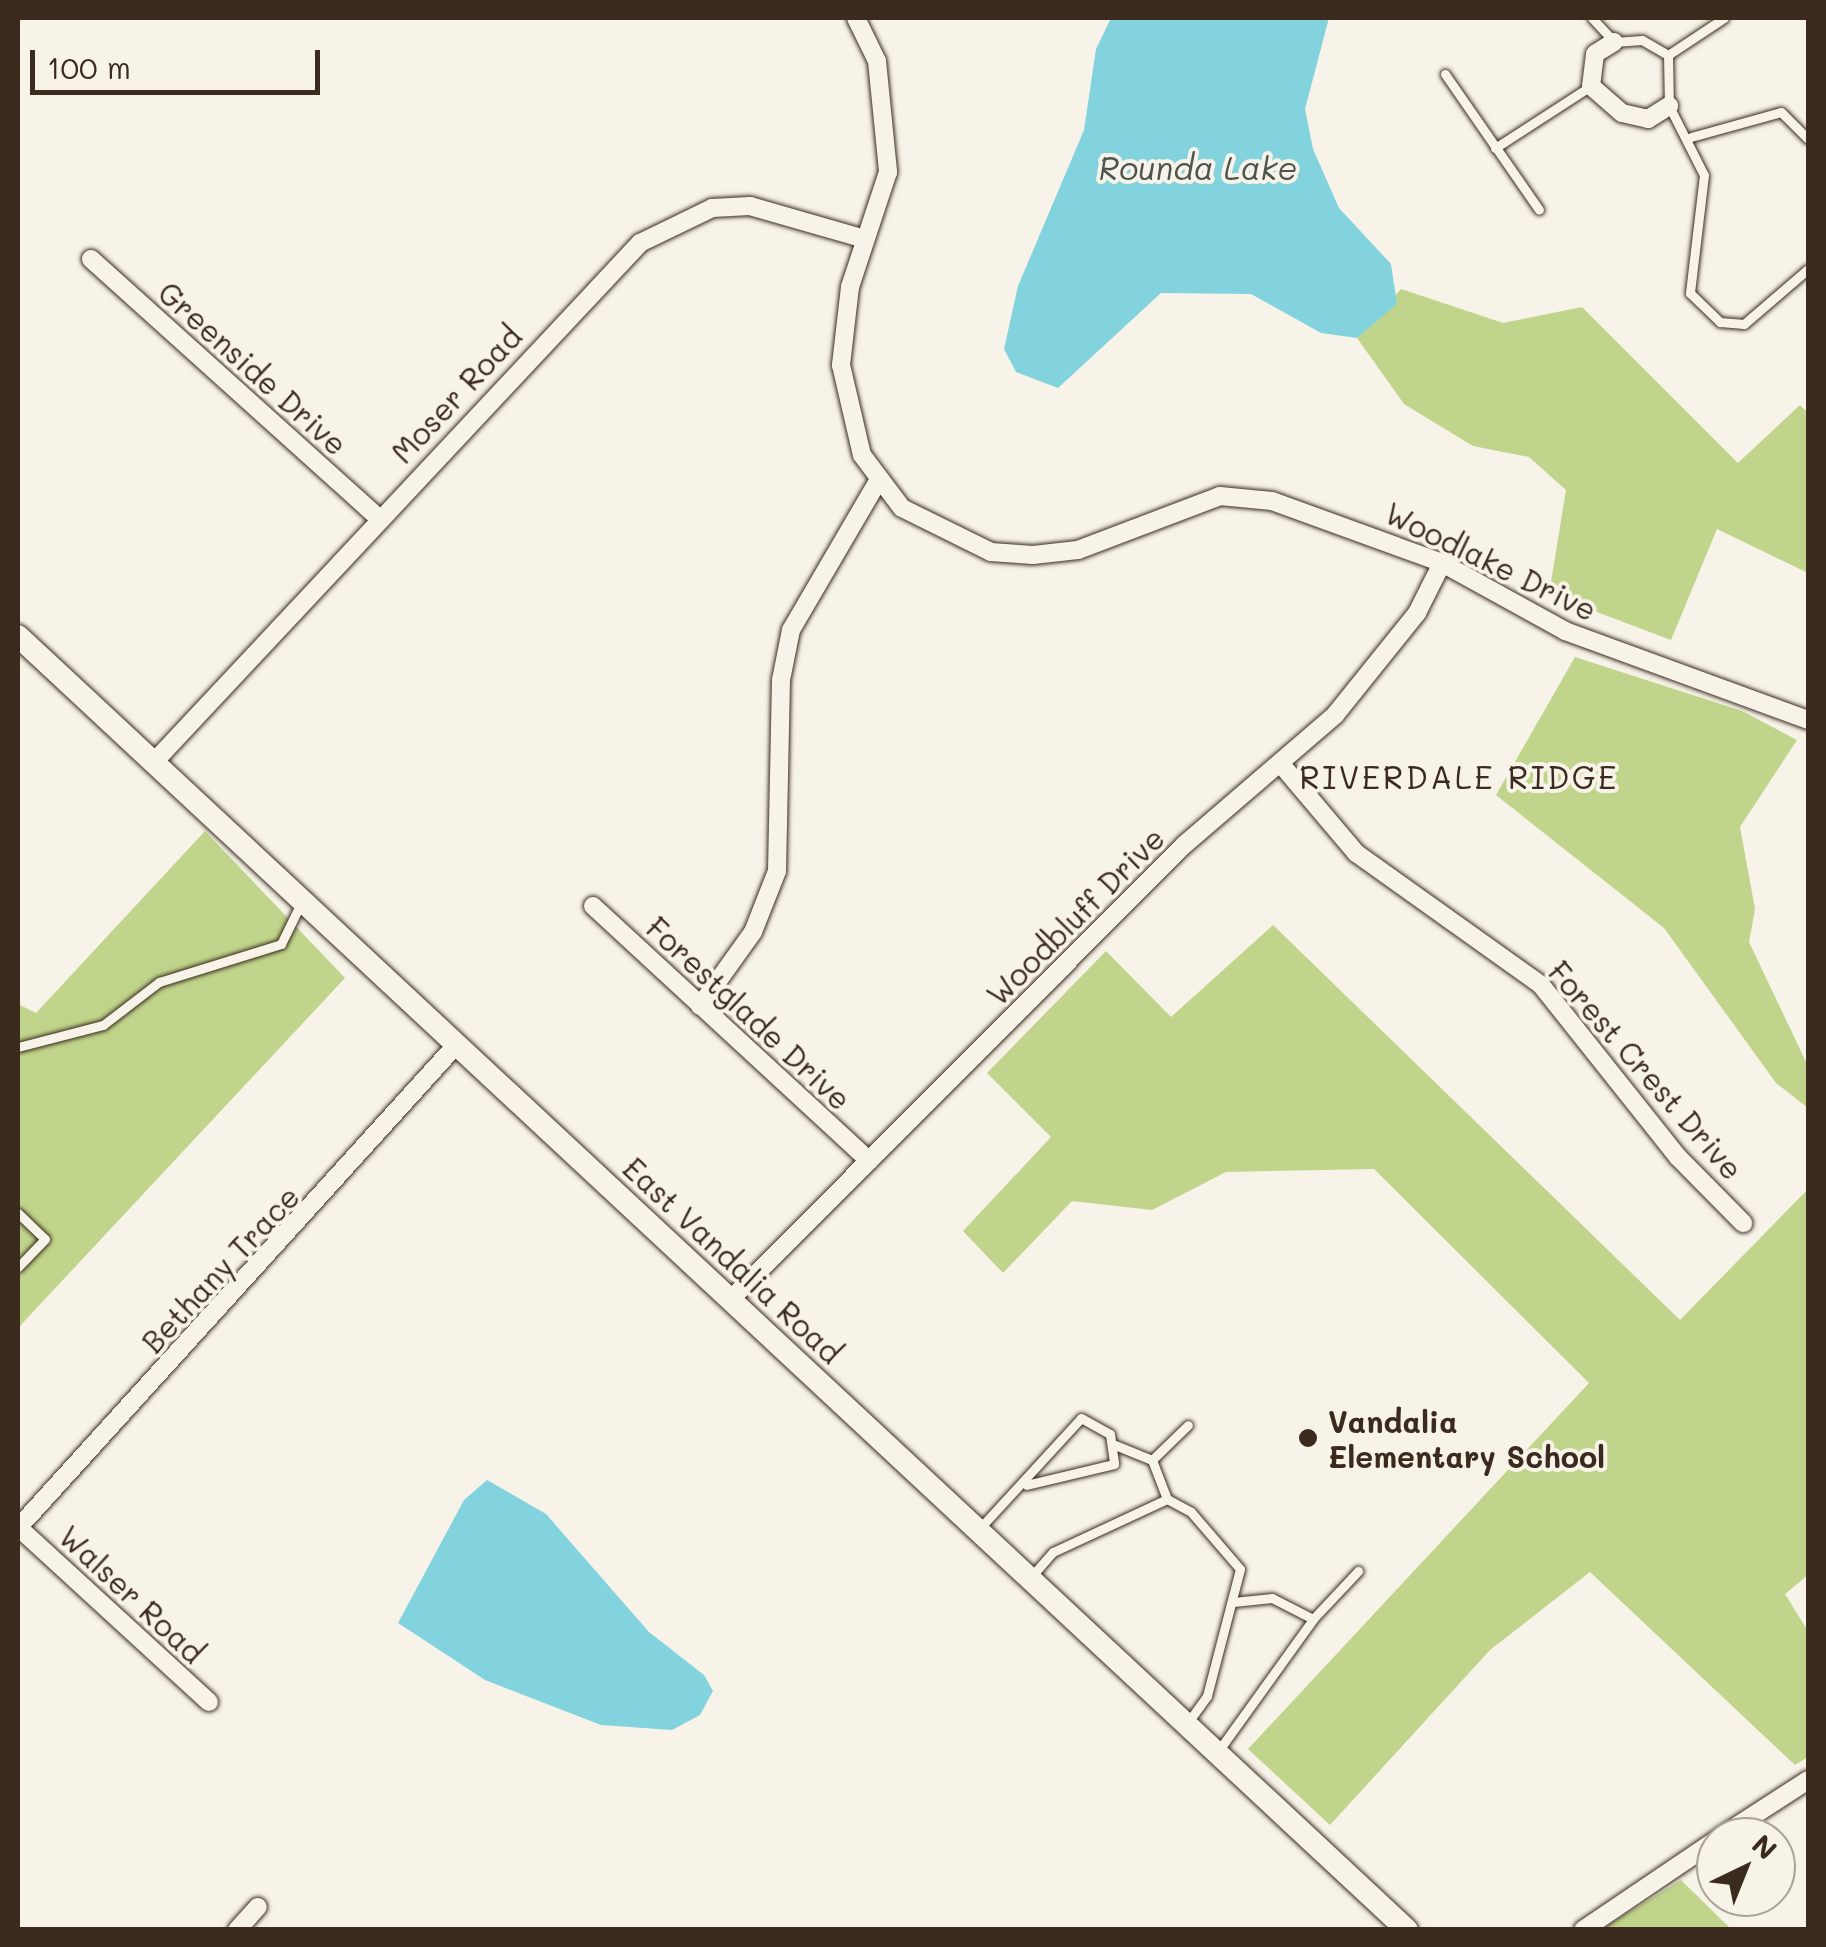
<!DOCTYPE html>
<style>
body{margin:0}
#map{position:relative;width:1826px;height:1947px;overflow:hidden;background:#f7f3e8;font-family:Mali,sans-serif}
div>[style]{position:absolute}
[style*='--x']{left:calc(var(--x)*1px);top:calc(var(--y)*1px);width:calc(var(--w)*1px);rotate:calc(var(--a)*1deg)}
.green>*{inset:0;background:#c0d58b}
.water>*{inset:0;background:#83d3df}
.roads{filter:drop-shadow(0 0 2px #3b2a1e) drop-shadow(0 0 2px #3b2a1e)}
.service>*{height:9px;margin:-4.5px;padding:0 4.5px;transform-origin:4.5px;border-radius:4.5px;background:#f7f3e8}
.minor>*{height:18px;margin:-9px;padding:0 9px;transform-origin:9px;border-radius:9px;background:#f7f3e8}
.tertiary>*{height:22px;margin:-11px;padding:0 11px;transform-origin:11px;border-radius:11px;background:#f7f3e8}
.dots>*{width:28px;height:28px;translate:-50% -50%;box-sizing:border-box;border:5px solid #f7f3e8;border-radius:50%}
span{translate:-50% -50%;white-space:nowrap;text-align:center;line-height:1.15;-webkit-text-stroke:8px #f7f3e8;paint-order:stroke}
.street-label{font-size:30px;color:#3b2a1e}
.poi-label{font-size:30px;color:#3b2a1e;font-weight:700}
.left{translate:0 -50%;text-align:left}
.water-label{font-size:32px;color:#4d544e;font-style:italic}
.neighbourhood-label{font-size:32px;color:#3b2a1e;letter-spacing:2.5px}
.frame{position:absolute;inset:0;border:20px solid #3b2a1e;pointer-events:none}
.north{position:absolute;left:1696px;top:1817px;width:100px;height:100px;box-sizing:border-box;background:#f7f3e8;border:2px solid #aca397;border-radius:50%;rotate:43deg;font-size:28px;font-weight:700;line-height:40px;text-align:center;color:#3b2a1e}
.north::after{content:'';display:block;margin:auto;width:35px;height:45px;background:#3b2a1e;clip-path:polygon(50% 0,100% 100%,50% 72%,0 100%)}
.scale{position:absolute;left:30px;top:50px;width:290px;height:45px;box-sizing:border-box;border:5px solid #3b2a1e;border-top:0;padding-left:12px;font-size:30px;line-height:35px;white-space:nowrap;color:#3b2a1e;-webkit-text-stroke:8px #f7f3e8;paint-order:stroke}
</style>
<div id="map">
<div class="green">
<div style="clip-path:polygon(1401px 289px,1503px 323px,1582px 307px,1738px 463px,1800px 405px,1808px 413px,1808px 573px,1717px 529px,1671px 640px,1549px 594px,1566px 490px,1529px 457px,1473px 446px,1404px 404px,1357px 338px)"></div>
<div style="clip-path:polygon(1575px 657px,1742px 711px,1797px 740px,1740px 827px,1755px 909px,1749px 942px,1808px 1066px,1808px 1108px,1776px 1083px,1664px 928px,1496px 795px)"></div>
<div style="clip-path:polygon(205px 831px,345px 978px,18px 1328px,18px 1004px,36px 1013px)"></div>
<div style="clip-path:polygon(1273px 925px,1680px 1320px,1808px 1189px,1808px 1575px,1785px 1594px,1808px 1631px,1808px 1757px,1795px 1765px,1590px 1572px,1490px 1650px,1330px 1825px,1248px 1749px,1589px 1383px,1374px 1169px,1226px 1172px,1152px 1210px,1072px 1201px,1003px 1273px,963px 1231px,1051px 1137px,987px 1073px,1106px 951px,1171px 1017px)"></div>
<div style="clip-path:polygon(1681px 1880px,1731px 1929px,1602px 1929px)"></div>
</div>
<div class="water">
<div style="clip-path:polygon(1111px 18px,1329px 18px,1305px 109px,1313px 149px,1339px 208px,1391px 264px,1397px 304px,1357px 338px,1321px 333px,1251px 294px,1161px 293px,1058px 388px,1016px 372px,1004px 349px,1018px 286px,1084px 130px,1096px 49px)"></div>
<div style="clip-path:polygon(487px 1480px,546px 1514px,649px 1632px,704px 1675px,713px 1691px,700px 1715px,672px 1730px,601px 1725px,485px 1680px,398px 1623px,464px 1500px)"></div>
</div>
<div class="roads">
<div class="service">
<div style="--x:1592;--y:18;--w:33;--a:47"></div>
<div style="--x:1614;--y:42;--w:28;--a:-4"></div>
<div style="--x:1642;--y:40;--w:30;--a:30"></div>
<div style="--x:1668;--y:55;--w:51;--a:88.9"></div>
<div style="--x:1669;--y:106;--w:77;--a:63.1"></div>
<div style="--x:1704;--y:175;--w:119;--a:96.8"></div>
<div style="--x:1690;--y:293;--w:42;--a:44"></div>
<div style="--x:1720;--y:322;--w:24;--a:5"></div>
<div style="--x:1744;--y:324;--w:84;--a:-40.7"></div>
<div style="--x:1668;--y:55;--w:67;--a:-33.5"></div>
<div style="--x:1445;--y:74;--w:165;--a:55.3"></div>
<div style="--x:1691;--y:137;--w:93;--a:-15.5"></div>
<div style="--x:1781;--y:112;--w:38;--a:45"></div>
<div style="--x:1495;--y:148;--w:114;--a:-32.9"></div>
<div style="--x:18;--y:1047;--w:88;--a:-14.5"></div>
<div style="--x:103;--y:1025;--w:71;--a:-37.5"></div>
<div style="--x:159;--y:982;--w:128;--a:-17.3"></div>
<div style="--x:281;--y:944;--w:46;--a:-64"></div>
<div style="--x:18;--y:1213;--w:37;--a:44"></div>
<div style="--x:45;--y:1239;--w:39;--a:134"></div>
<div style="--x:1152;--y:1460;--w:50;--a:-44.2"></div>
<div style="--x:1167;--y:1499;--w:27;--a:28"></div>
<div style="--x:1191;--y:1512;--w:75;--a:49.3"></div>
<div style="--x:1240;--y:1569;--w:131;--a:104.6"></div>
<div style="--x:1207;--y:1696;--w:32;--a:126"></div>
<div style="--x:980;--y:1528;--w:149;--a:-47.4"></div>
<div style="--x:1081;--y:1418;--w:33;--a:29"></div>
<div style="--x:1110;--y:1434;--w:30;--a:82"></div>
<div style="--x:1114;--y:1464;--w:90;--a:166.6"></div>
<div style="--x:1031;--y:1577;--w:33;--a:-49"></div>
<div style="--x:1053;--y:1552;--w:126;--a:-24.9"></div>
<div style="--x:1167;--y:1499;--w:42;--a:-111"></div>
<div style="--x:1152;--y:1460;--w:40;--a:-158"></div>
<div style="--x:1313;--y:1619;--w:66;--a:-46.8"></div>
<div style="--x:1219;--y:1750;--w:161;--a:-54.3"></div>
<div style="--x:1313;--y:1619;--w:46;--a:-152.9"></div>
<div style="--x:1272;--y:1598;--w:39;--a:174"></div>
</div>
<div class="minor">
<div style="--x:856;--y:18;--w:48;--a:64"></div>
<div style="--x:877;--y:61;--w:112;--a:84.3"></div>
<div style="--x:888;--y:172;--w:121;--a:108.3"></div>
<div style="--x:850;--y:287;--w:79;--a:96.6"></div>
<div style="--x:841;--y:365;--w:92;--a:76.9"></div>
<div style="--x:862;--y:455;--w:66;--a:53"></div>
<div style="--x:902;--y:508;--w:99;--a:26.3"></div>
<div style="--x:991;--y:552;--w:42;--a:4.1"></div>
<div style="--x:1033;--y:555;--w:45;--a:-6.3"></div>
<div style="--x:1078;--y:550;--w:152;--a:-20.8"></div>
<div style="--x:1220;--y:496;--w:52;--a:5.5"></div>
<div style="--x:1272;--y:501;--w:181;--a:20"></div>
<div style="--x:1442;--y:563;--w:141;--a:28.9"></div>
<div style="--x:1565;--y:631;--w:259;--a:20.1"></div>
<div style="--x:1614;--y:42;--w:22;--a:148"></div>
<div style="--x:1595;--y:54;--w:32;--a:97"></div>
<div style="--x:1591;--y:86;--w:41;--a:41.1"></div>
<div style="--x:1622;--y:113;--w:27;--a:13"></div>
<div style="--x:1648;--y:119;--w:25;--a:-32"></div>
<div style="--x:91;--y:259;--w:387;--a:42"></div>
<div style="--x:155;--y:761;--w:710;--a:-46.88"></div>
<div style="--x:640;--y:243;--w:80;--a:-25.9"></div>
<div style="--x:712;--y:208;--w:38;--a:-3"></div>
<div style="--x:750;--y:206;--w:120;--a:16"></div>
<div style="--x:1280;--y:763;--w:118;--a:49.8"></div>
<div style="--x:1356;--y:853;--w:227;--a:35.5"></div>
<div style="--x:1541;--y:985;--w:220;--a:51.5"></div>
<div style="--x:1678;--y:1157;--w:93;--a:45.4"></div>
<div style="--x:593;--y:906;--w:376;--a:42.7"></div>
<div style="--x:700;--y:1006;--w:91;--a:-54.4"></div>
<div style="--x:753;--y:932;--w:66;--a:-68.5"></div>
<div style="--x:777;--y:871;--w:191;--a:-88.8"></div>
<div style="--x:781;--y:680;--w:51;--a:-78.7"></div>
<div style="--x:791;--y:630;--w:173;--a:-59.7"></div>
<div style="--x:731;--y:1299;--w:641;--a:-45.06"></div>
<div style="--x:1184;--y:845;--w:199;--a:-40.7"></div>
<div style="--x:1335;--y:715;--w:131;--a:-51.2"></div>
<div style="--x:1417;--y:613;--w:56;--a:-63.4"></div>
<div style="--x:18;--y:1527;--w:259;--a:42.5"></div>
<div style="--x:18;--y:1528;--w:653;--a:-47.79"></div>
<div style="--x:1720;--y:1837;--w:105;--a:-32.9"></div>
<div style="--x:237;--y:1930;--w:31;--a:-48"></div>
<div style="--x:1583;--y:1930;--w:161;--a:-34.1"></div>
</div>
<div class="tertiary">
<div style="--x:18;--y:636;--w:1898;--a:42.97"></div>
</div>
</div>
<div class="dots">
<div style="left:1308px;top:1438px;background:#3b2a1e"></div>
</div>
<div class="street-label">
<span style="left:253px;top:368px;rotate:42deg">Greenside Drive</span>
<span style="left:456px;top:394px;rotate:-47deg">Moser Road</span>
<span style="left:1491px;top:561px;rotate:26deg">Woodlake Drive</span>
<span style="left:1075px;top:916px;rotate:-45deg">Woodbluff Drive</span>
<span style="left:749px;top:1013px;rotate:43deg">Forestglade Drive</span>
<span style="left:1646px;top:1070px;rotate:49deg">Forest Crest Drive</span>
<span style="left:733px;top:1260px;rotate:43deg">East Vandalia Road</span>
<span style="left:220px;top:1269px;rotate:-47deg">Bethany Trace</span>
<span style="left:132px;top:1594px;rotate:43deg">Walser Road</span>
</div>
<div class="poi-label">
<span class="left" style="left:1328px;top:1438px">Vandalia<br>Elementary School</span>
</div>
<div class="water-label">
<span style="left:1198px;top:167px">Rounda Lake</span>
</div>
<div class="neighbourhood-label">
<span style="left:1459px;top:776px">RIVERDALE RIDGE</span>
</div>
<div class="frame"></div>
<div class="north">N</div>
<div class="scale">100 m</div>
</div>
